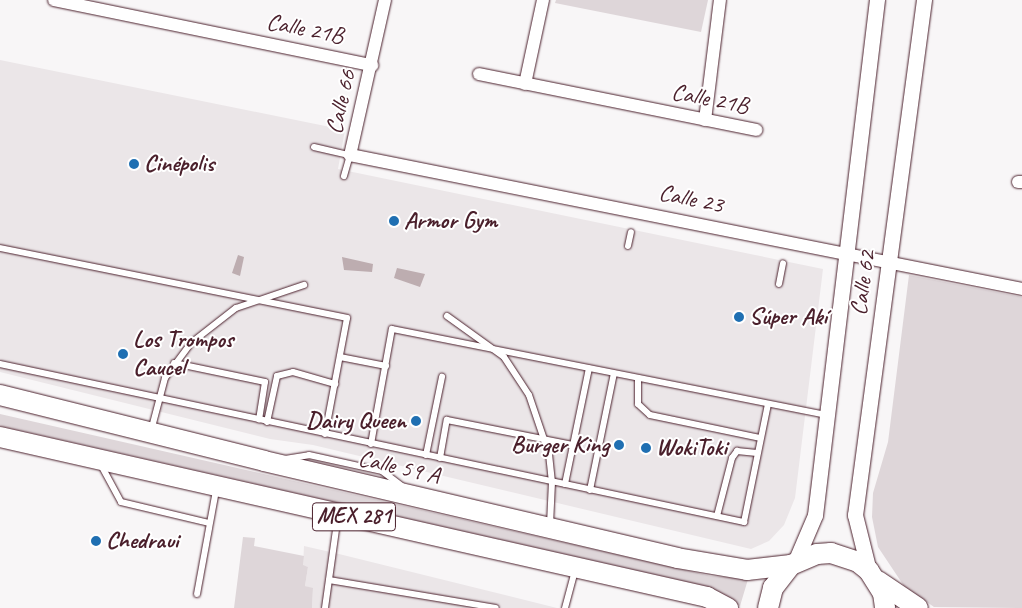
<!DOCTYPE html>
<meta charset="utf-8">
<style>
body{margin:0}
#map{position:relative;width:1022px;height:608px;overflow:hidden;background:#f8f6f7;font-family:Caveat,sans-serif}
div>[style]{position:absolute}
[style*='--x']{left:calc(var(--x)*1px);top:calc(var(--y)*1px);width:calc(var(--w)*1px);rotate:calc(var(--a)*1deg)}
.built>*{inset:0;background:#ebe6e8}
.green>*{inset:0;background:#ded6d9}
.water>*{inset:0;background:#bdadb0}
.roads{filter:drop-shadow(0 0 1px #4a1f2b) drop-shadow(0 0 1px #4a1f2b)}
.service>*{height:6px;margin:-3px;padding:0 3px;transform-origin:3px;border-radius:3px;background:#fff}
.minor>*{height:12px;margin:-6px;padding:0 6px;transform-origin:6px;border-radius:6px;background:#fff}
.tertiary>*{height:15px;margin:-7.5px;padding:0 7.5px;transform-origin:7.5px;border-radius:7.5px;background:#fff}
.primary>*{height:20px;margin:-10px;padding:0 10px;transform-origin:10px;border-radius:10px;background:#fff}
.dots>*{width:14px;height:14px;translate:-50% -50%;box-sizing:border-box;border:2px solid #fff;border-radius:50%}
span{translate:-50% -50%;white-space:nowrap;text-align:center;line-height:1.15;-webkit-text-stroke:4px #fff;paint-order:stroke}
.shield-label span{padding:1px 4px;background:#fff;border:1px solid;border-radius:4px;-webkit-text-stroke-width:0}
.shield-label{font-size:22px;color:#4a1f2b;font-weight:700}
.street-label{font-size:24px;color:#4a1f2b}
.poi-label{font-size:24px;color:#4a1f2b;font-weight:700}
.left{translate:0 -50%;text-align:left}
.right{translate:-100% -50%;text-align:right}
</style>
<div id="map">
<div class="built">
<div style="clip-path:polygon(0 60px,345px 130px,338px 169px,823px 269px,795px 498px,784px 525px,769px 541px,751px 549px,313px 445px,270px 439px,0 372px)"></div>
<div style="clip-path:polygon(304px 546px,339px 554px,557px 608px,312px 608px,313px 589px,305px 586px,308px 567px,303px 566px)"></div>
</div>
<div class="green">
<div style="clip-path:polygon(556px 0,708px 0,701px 32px,555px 3px)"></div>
<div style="clip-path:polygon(909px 275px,1022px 297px,1022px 608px,934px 607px,904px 586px,878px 547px,872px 517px,873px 493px,888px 442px)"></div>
<div style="clip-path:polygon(0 414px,711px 576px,737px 578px,749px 576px,740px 606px,705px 586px,0 426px)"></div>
<div style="clip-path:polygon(243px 537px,255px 538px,254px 546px,304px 556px,303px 565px,308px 567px,305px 586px,313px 588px,312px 608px,234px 608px)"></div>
</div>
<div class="water">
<div style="clip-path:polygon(238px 255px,244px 257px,240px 276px,232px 273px)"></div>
<div style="clip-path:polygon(342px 257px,373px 264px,372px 272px,344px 270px)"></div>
<div style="clip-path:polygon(397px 268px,425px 274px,420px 287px,394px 278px)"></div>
</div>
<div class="roads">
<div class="service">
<div style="--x:314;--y:147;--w:37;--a:13"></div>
<div style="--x:350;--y:155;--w:22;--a:106"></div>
<div style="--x:628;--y:246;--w:14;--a:-78"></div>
<div style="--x:0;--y:248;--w:354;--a:11.4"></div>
<div style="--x:347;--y:318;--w:118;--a:100.7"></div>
<div style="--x:779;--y:284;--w:21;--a:-79"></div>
<div style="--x:447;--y:316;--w:70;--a:35.7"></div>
<div style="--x:504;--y:357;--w:45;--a:56.7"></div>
<div style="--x:529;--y:395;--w:62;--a:71.3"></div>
<div style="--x:549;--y:454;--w:28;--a:84"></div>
<div style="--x:552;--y:482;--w:42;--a:92.7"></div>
<div style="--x:340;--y:357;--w:47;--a:11.1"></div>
<div style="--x:174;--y:363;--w:93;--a:11.8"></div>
<div style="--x:265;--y:382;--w:38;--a:99"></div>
<div style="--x:0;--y:364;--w:761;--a:11.99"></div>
<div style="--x:744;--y:522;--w:120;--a:-78.5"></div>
<div style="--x:638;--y:378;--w:26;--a:90"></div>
<div style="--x:638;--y:404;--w:16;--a:43"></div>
<div style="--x:650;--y:415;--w:112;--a:11.8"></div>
<div style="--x:267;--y:422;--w:47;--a:-77.7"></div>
<div style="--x:277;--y:376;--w:16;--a:-14"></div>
<div style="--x:293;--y:372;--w:44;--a:15.9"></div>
<div style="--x:151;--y:431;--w:55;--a:-75.2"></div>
<div style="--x:165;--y:378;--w:44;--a:-53.4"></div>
<div style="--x:191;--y:343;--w:57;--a:-37.9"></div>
<div style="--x:236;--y:308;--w:72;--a:-18.7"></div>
<div style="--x:371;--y:444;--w:117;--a:-79.7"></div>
<div style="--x:392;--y:329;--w:443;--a:11.2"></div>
<div style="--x:426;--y:455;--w:80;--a:-78.4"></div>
<div style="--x:440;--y:458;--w:39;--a:-80"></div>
<div style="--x:447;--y:420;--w:128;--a:11.2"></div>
<div style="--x:285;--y:459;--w:24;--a:-9"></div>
<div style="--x:309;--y:455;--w:75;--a:12.4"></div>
<div style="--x:382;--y:471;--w:26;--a:37"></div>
<div style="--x:101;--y:465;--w:42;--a:61.6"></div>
<div style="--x:121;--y:502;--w:90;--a:13.4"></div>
<div style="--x:565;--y:484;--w:118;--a:-78.3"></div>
<div style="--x:590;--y:490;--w:119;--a:-78.4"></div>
<div style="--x:717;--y:516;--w:60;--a:-75.5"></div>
<div style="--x:732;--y:458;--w:9;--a:-54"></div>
<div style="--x:737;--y:451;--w:20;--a:6"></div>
<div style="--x:329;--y:580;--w:169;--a:9.5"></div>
<div style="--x:197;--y:594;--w:106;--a:-79.6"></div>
<div style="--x:325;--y:608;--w:94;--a:-82"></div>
<div style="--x:565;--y:608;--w:38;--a:-75"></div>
</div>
<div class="minor">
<div style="--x:54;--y:0;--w:325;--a:11.6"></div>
<div style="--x:385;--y:0;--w:159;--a:102.7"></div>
<div style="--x:350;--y:155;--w:685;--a:11.28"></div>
<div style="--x:479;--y:74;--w:283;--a:11.4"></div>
<div style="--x:525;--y:84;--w:86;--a:-77.9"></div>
<div style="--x:705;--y:120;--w:121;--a:-82.9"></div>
<div style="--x:1018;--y:182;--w:4;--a:0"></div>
</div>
<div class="tertiary">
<div style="--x:795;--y:562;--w:51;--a:-66.9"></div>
<div style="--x:815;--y:515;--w:519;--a:-83.14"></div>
<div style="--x:869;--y:571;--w:58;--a:-104"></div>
<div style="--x:855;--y:515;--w:520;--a:-82.37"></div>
</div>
<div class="primary">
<div style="--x:0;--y:395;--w:272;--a:14"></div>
<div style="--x:264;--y:461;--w:424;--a:13.2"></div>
<div style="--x:677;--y:558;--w:71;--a:9.7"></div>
<div style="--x:747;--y:570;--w:44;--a:-6.5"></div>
<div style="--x:0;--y:437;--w:725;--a:12.75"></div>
<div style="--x:707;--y:597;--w:24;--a:28"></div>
<div style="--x:878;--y:581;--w:48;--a:34"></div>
<div style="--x:768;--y:608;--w:21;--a:-76"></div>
<div style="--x:773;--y:588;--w:29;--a:-52"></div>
<div style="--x:791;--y:565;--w:28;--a:-23"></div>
<div style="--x:817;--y:554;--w:14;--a:-4"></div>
<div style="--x:831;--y:553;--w:28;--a:18"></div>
<div style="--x:858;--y:562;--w:14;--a:39"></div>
<div style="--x:869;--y:571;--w:26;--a:58"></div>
<div style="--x:883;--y:593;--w:15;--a:82"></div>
</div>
</div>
<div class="dots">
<div style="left:134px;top:164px;background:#1f6fb2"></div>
<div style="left:394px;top:221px;background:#1f6fb2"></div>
<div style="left:739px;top:317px;background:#1f6fb2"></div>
<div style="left:123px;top:354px;background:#1f6fb2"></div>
<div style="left:416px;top:421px;background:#1f6fb2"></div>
<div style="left:619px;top:445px;background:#1f6fb2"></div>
<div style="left:646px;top:448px;background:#1f6fb2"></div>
<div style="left:96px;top:541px;background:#1f6fb2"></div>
</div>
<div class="shield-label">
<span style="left:354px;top:517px">MEX 281</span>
</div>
<div class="street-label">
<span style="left:305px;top:29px;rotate:11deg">Calle 21B</span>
<span style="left:710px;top:99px;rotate:11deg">Calle 21B</span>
<span style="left:341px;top:102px;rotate:-77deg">Calle 66</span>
<span style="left:691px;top:199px;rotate:12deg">Calle 23</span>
<span style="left:863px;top:283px;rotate:-82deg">Calle 62</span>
<span style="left:399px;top:467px;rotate:13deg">Calle 59 A</span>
</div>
<div class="poi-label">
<span class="left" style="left:144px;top:164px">Cinépolis</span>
<span class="left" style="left:404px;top:221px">Armor Gym</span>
<span class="left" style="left:749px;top:317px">Súper Akí</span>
<span class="left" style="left:133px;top:354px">Los Trompos<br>Caucel</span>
<span class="right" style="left:406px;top:421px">Dairy Queen</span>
<span class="right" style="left:609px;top:445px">Burger King</span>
<span class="left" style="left:656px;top:448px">WokiToki</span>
<span class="left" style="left:106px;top:541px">Chedraui</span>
</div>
</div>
